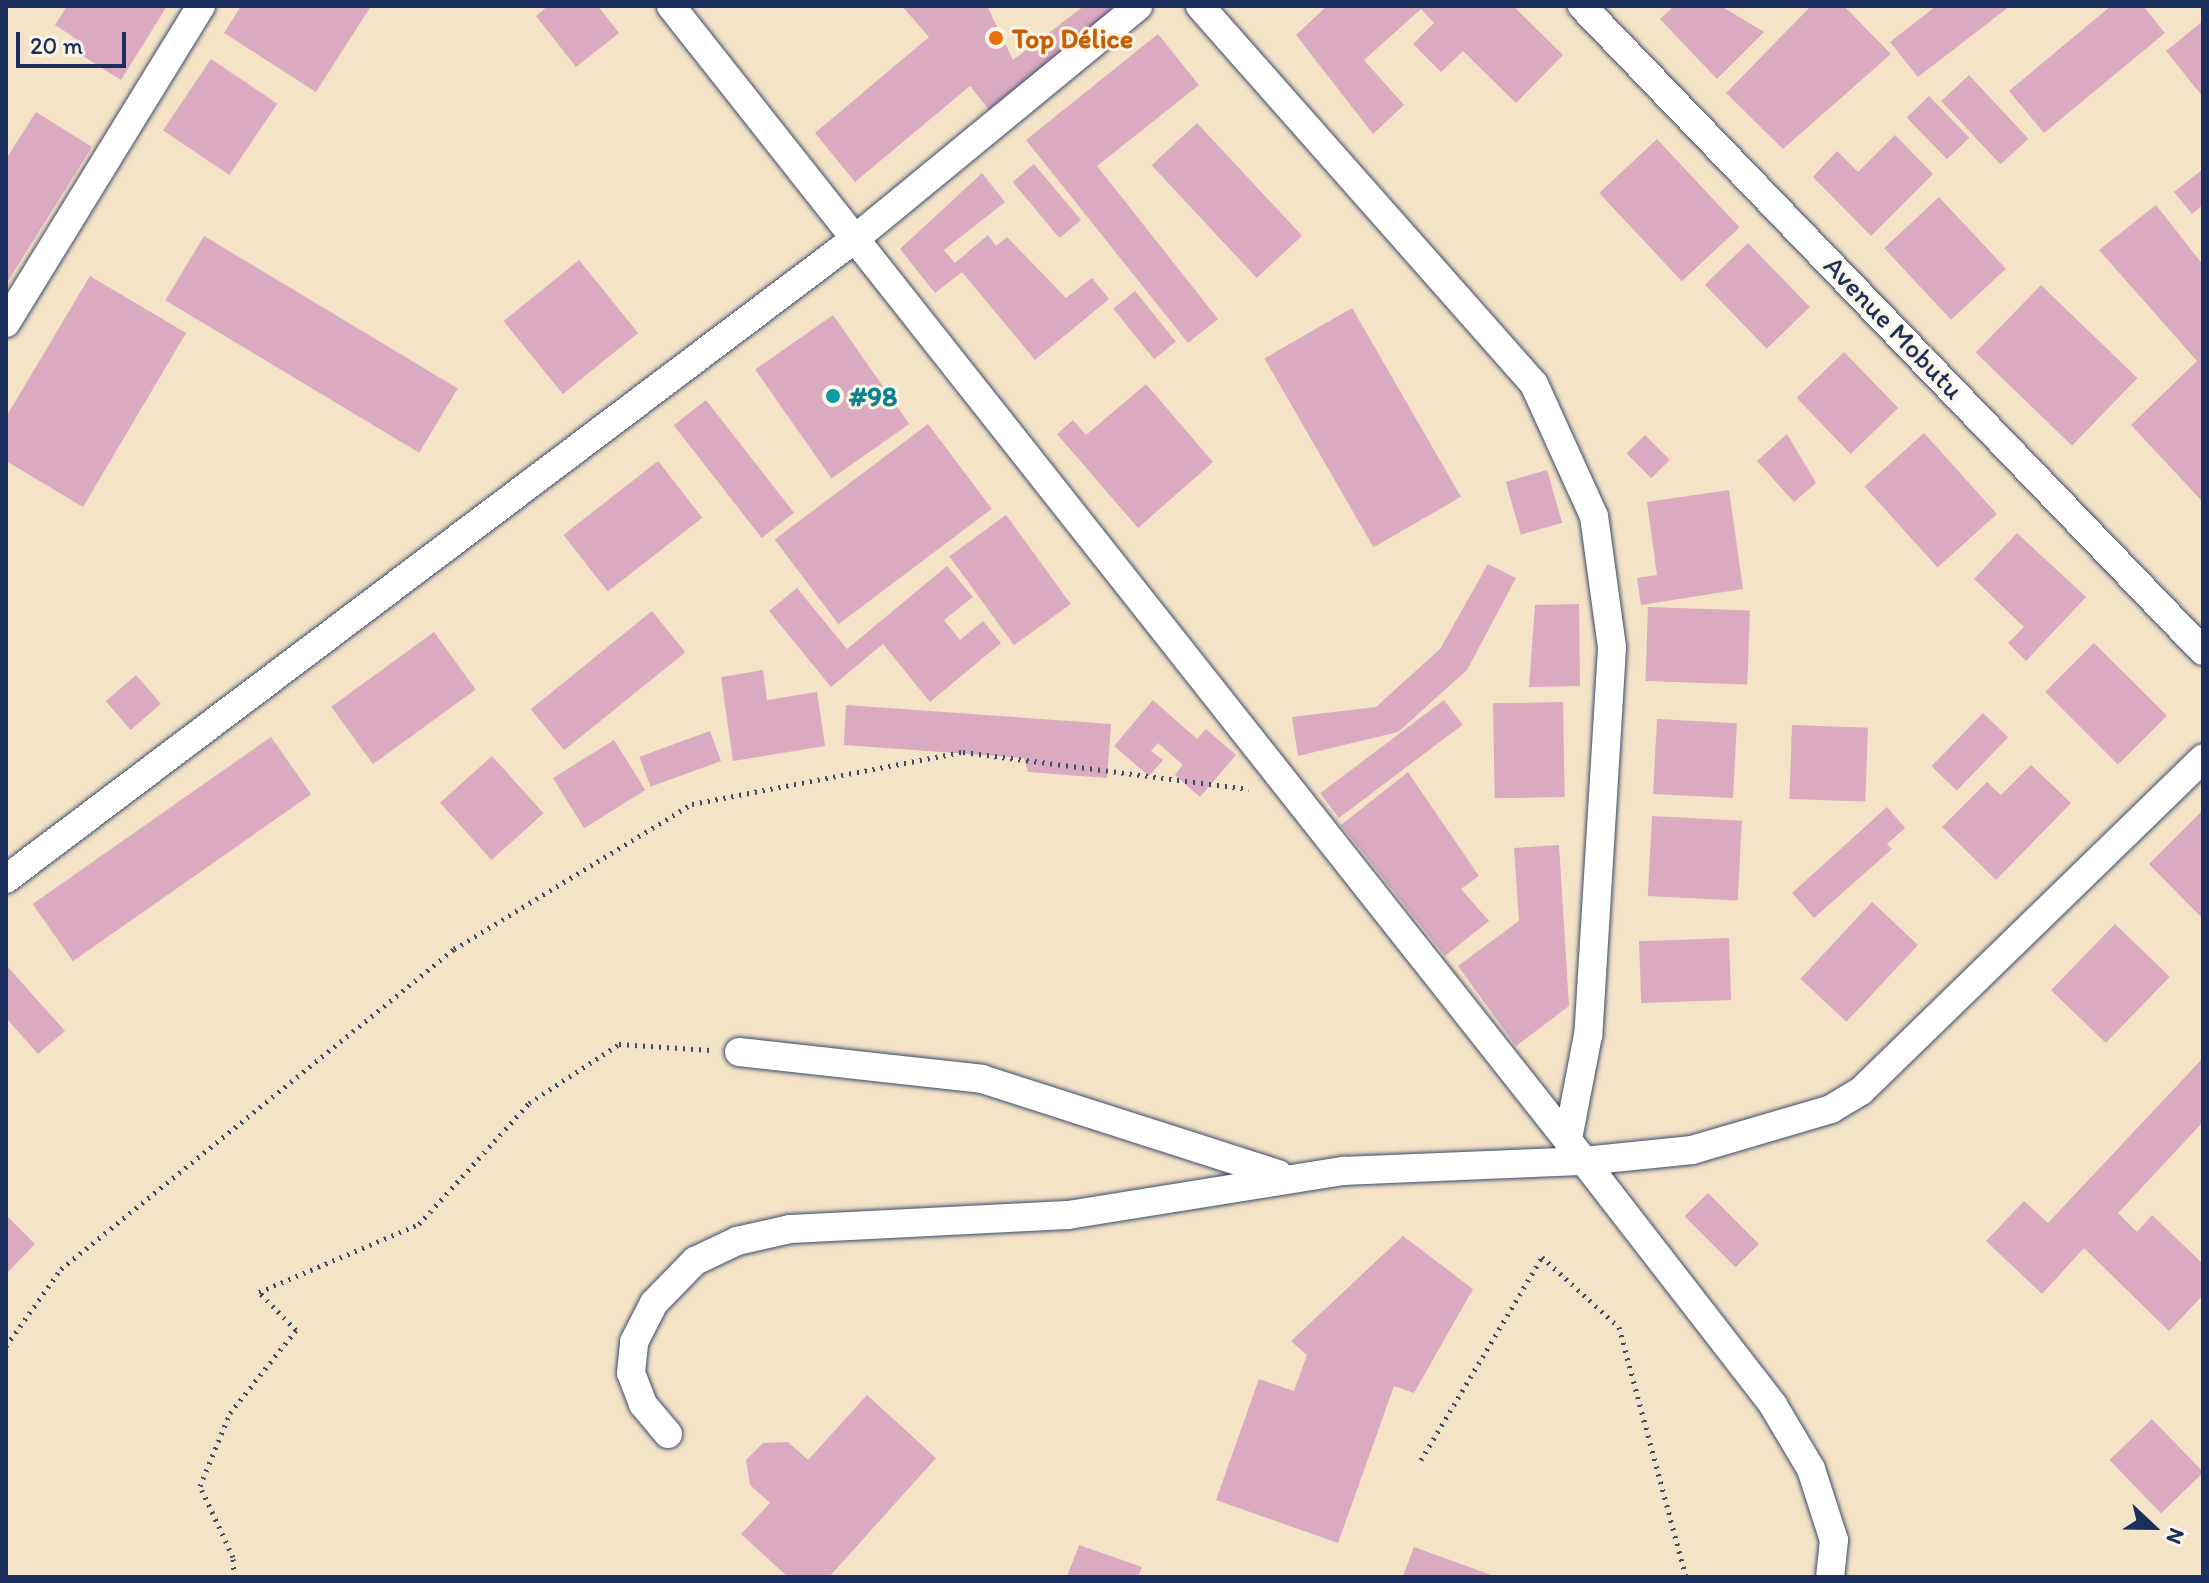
<!DOCTYPE html>
<meta charset="utf-8">
<style>
body{margin:0}
#map{position:relative;width:2209px;height:1583px;overflow:hidden;background:#f4e3c6;font-family:Itim,sans-serif}
div>[style]{position:absolute}
[style*='--x']{left:calc(var(--x)*1px);top:calc(var(--y)*1px);width:calc(var(--w)*1px);rotate:calc(var(--a)*1deg)}
.building>*{inset:0;background:#d9aac0;transform-origin:0 0}
.path>*{height:5px;margin-top:-2.5px;transform-origin:0;background:repeating-linear-gradient(90deg,#3c4a6e 0 2px,transparent 0 8px)}
.roads{filter:drop-shadow(0 0 2px #3c4a6e) drop-shadow(0 0 2px #3c4a6e)}
.street>*{height:28px;margin:-14px;padding:0 14px;transform-origin:14px;border-radius:14px;background:#fff}
.dots>*{width:22px;height:22px;translate:-50% -50%;box-sizing:border-box;border:4px solid #fcf5e5;border-radius:50%}
span{translate:-50% -50%;white-space:nowrap;text-align:center;line-height:1.15;-webkit-text-stroke:6px #fcf5e5;paint-order:stroke}
.food-label{font-size:28px;color:#c56008;font-weight:700}
.left{translate:0 -50%;text-align:left}
.street-label{font-size:28px;color:#1b2f5e}
.culture-label{font-size:28px;color:#0d838f;font-weight:700}
.frame{position:absolute;inset:0;border:8px solid #1b2f5e;pointer-events:none}
.north{position:absolute;left:2113px;top:1487px;width:80px;height:80px;-webkit-text-stroke:6px #fcf5e5;paint-order:stroke;rotate:112deg;font-size:22px;font-weight:700;line-height:32px;text-align:center;color:#1b2f5e}
.north::after{content:'';display:block;margin:auto;width:28px;height:36px;background:#1b2f5e;clip-path:polygon(50% 0,100% 100%,50% 72%,0 100%)}
.scale{position:absolute;left:16px;top:32px;width:110px;height:36px;box-sizing:border-box;border:4px solid #1b2f5e;border-top:0;padding-left:10px;font-size:24px;line-height:28px;white-space:nowrap;color:#1b2f5e;-webkit-text-stroke:6px #fcf5e5;paint-order:stroke}
</style>
<div id="map">
<div class="building">
<div style="clip-path:polygon(67px 6px,167px 6px,121px 80px,75px 51px,81px 42px,55px 25px)"></div>
<div style="clip-path:polygon(241px 6px,371px 6px,316px 92px,224px 33px)"></div>
<div style="clip-path:polygon(548px 6px,598px 6px,619px 33px,576px 67px,536px 16px)"></div>
<div style="clip-path:polygon(902px 6px,987px 6px,1013px 60px,1084px 6px,1122px 6px,989px 110px,970px 86px,855px 182px,815px 133px,929px 37px)"></div>
<div style="clip-path:polygon(1327px 6px,1513px 6px,1563px 55px,1516px 103px,1463px 51px,1441px 72px,1413px 44px,1434px 23px,1421px 9px,1364px 60px,1404px 105px,1373px 134px,1296px 35px)"></div>
<div style="clip-path:polygon(1674px 6px,1721px 6px,1764px 32px,1717px 79px,1660px 19px)"></div>
<div style="clip-path:polygon(1811px 6px,1844px 6px,1891px 54px,1783px 149px,1726px 93px)"></div>
<div style="clip-path:polygon(1936px 6px,2010px 6px,1918px 77px,1890px 42px)"></div>
<div style="clip-path:polygon(2111px 6px,2143px 6px,2165px 33px,2044px 133px,2009px 91px)"></div>
<div style="clip-path:polygon(2203px 21px,2203px 97px,2166px 51px)"></div>
<div style="clip-path:polygon(1158px 34px,1199px 85px,1097px 166px,1218px 319px,1188px 343px,1026px 140px)"></div>
<div style="left:211px;top:59px;width:80px;height:86px;rotate:34deg"></div>
<div style="left:1969px;top:75px;width:87px;height:38px;rotate:47deg"></div>
<div style="left:1929px;top:96px;width:58px;height:31px;rotate:46deg"></div>
<div style="clip-path:polygon(36px 112px,92px 147px,6px 284px,6px 159px)"></div>
<div style="left:1197px;top:123px;width:154px;height:62px;rotate:47deg"></div>
<div style="clip-path:polygon(1895px 135px,1933px 174px,1871px 236px,1813px 177px,1837px 151px,1858px 172px)"></div>
<div style="left:1657px;top:139px;width:121px;height:79px;rotate:47deg"></div>
<div style="left:1034px;top:164px;width:73px;height:28px;rotate:50deg"></div>
<div style="clip-path:polygon(2203px 169px,2203px 205px,2192px 214px,2174px 192px)"></div>
<div style="clip-path:polygon(982px 173px,1005px 202px,944px 250px,955px 263px,988px 235px,996px 246px,1007px 237px,1066px 298px,1092px 278px,1109px 299px,1035px 360px,962px 272px,935px 293px,900px 249px)"></div>
<div style="left:1939px;top:197px;width:98px;height:75px;rotate:47deg"></div>
<div style="clip-path:polygon(2156px 205px,2203px 265px,2201px 500px,2131px 425px,2197px 361px,2099px 250px)"></div>
<div style="left:204px;top:236px;width:296px;height:75px;rotate:31deg"></div>
<div style="left:1748px;top:243px;width:89px;height:60px;rotate:46deg"></div>
<div style="left:579px;top:260px;width:94px;height:97px;rotate:51deg"></div>
<div style="clip-path:polygon(90px 276px,186px 333px,83px 507px,6px 461px,6px 417px)"></div>
<div style="left:2041px;top:285px;width:134px;height:94px;rotate:44deg"></div>
<div style="left:1135px;top:291px;width:65px;height:28px;rotate:51deg"></div>
<div style="left:1352px;top:308px;width:218px;height:101px;rotate:60deg"></div>
<div style="left:833px;top:315px;width:133px;height:95px;rotate:55deg"></div>
<div style="left:1844px;top:352px;width:78px;height:66px;rotate:46deg"></div>
<div style="clip-path:polygon(1146px 384px,1213px 462px,1138px 528px,1057px 434px,1073px 420px,1086px 435px)"></div>
<div style="left:706px;top:400px;width:143px;height:41px;rotate:52deg"></div>
<div style="left:928px;top:424px;width:106px;height:192px;rotate:53deg"></div>
<div style="left:1924px;top:433px;width:109px;height:80px;rotate:48deg"></div>
<div style="clip-path:polygon(1787px 434px,1816px 483px,1794px 502px,1757px 461px)"></div>
<div style="left:1645px;top:435px;width:35px;height:26px;rotate:45deg"></div>
<div style="left:658px;top:461px;width:72px;height:120px;rotate:52deg"></div>
<div style="left:1547px;top:470px;width:55px;height:43px;rotate:74deg"></div>
<div style="clip-path:polygon(1729px 490px,1743px 589px,1641px 605px,1637px 578px,1657px 575px,1647px 502px)"></div>
<div style="left:1006px;top:515px;width:110px;height:70px;rotate:54deg"></div>
<div style="clip-path:polygon(2017px 533px,2086px 597px,2026px 661px,2008px 643px,2024px 627px,1974px 579px)"></div>
<div style="clip-path:polygon(1488px 564px,1516px 578px,1467px 670px,1398px 732px,1298px 756px,1292px 717px,1376px 707px,1440px 649px)"></div>
<div style="clip-path:polygon(947px 566px,973px 597px,944px 620px,960px 640px,983px 621px,1001px 643px,930px 702px,883px 644px,831px 687px,769px 611px,797px 588px,847px 649px)"></div>
<div style="clip-path:polygon(1579px 604px,1580px 686px,1529px 687px,1535px 605px)"></div>
<div style="left:1648px;top:607px;width:102px;height:74px;rotate:2deg"></div>
<div style="left:652px;top:611px;width:53px;height:156px;rotate:51deg"></div>
<div style="left:434px;top:632px;width:71px;height:127px;rotate:54deg"></div>
<div style="left:2094px;top:643px;width:103px;height:69px;rotate:45deg"></div>
<div style="clip-path:polygon(763px 670px,767px 700px,817px 692px,825px 746px,733px 761px,721px 677px)"></div>
<div style="left:136px;top:675px;width:38px;height:40px;rotate:49deg"></div>
<div style="clip-path:polygon(1153px 700px,1197px 739px,1206px 729px,1236px 755px,1200px 797px,1175px 775px,1183px 765px,1158px 743px,1151px 751px,1163px 760px,1149px 776px,1114px 746px)"></div>
<div style="left:1444px;top:700px;width:31px;height:155px;rotate:53deg"></div>
<div style="left:1563px;top:702px;width:95px;height:70px;rotate:89deg"></div>
<div style="clip-path:polygon(846px 705px,1111px 724px,1107px 778px,1028px 772px,1024px 758px,844px 745px)"></div>
<div style="left:1983px;top:713px;width:35px;height:74px;rotate:44deg"></div>
<div style="left:1657px;top:719px;width:80px;height:75px;rotate:3deg"></div>
<div style="left:1792px;top:725px;width:76px;height:74px;rotate:2deg"></div>
<div style="left:710px;top:731px;width:32px;height:75px;rotate:70deg"></div>
<div style="left:271px;top:737px;width:70px;height:291px;rotate:55deg"></div>
<div style="left:614px;top:740px;width:59px;height:72px;rotate:58deg"></div>
<div style="left:492px;top:756px;width:77px;height:70px;rotate:48deg"></div>
<div style="clip-path:polygon(2031px 765px,2071px 803px,1996px 880px,1942px 827px,1987px 782px,2001px 795px)"></div>
<div style="clip-path:polygon(1408px 772px,1479px 876px,1461px 889px,1489px 921px,1445px 956px,1341px 825px)"></div>
<div style="clip-path:polygon(1887px 807px,1905px 828px,1887px 844px,1892px 849px,1814px 918px,1792px 893px)"></div>
<div style="clip-path:polygon(2203px 810px,2203px 919px,2149px 864px)"></div>
<div style="left:1652px;top:816px;width:90px;height:80px;rotate:3deg"></div>
<div style="clip-path:polygon(1559px 845px,1569px 1006px,1516px 1046px,1458px 966px,1519px 921px,1514px 848px)"></div>
<div style="left:1872px;top:902px;width:63px;height:105px;rotate:43deg"></div>
<div style="left:2115px;top:924px;width:76px;height:92px;rotate:44deg"></div>
<div style="left:1729px;top:938px;width:62px;height:90px;rotate:88deg"></div>
<div style="clip-path:polygon(6px 965px,65px 1031px,38px 1054px,6px 1018px)"></div>
<div style="clip-path:polygon(2203px 1058px,2203px 1122px,2118px 1213px,2137px 1232px,2152px 1215px,2203px 1264px,2203px 1295px,2169px 1331px,2084px 1248px,2042px 1294px,1986px 1241px,2024px 1201px,2048px 1223px)"></div>
<div style="left:1708px;top:1193px;width:72px;height:33px;rotate:45deg"></div>
<div style="clip-path:polygon(6px 1215px,35px 1244px,6px 1274px)"></div>
<div style="clip-path:polygon(1403px 1236px,1473px 1289px,1414px 1393px,1394px 1386px,1338px 1543px,1216px 1500px,1259px 1379px,1294px 1391px,1307px 1355px,1291px 1341px)"></div>
<div style="clip-path:polygon(867px 1395px,936px 1458px,829px 1577px,788px 1577px,741px 1534px,770px 1503px,750px 1485px,746px 1460px,763px 1443px,788px 1442px,808px 1460px)"></div>
<div style="left:2152px;top:1419px;width:74px;height:59px;rotate:46deg"></div>
<div style="clip-path:polygon(1079px 1545px,1142px 1567px,1138px 1577px,1067px 1577px)"></div>
<div style="clip-path:polygon(1414px 1547px,1497px 1577px,1403px 1576px)"></div>
</div>
<div class="path">
<div style="--x:6;--y:1346;--w:95;--a:-54.5"></div>
<div style="--x:61;--y:1269;--w:507;--a:-39.15"></div>
<div style="--x:454;--y:949;--w:279;--a:-31.4"></div>
<div style="--x:692;--y:804;--w:276;--a:-10.9"></div>
<div style="--x:963;--y:752;--w:288;--a:7.4"></div>
<div style="--x:1421;--y:1460;--w:236;--a:-59.2"></div>
<div style="--x:1542;--y:1257;--w:104;--a:42.3"></div>
<div style="--x:1619;--y:1327;--w:259;--a:75"></div>
<div style="--x:234;--y:1577;--w:20;--a:-93"></div>
<div style="--x:233;--y:1557;--w:78;--a:-114.9"></div>
<div style="--x:200;--y:1486;--w:79;--a:-67.7"></div>
<div style="--x:230;--y:1413;--w:106;--a:-51.5"></div>
<div style="--x:296;--y:1330;--w:53;--a:-134.2"></div>
<div style="--x:259;--y:1292;--w:174;--a:-23"></div>
<div style="--x:419;--y:1224;--w:164;--a:-47.7"></div>
<div style="--x:529;--y:1103;--w:108;--a:-33.2"></div>
<div style="--x:619;--y:1044;--w:91;--a:3.8"></div>
</div>
<div class="roads">
<div class="street">
<div style="--x:671;--y:6;--w:1472;--a:51.67"></div>
<div style="--x:1584;--y:1161;--w:109;--a:-5.8"></div>
<div style="--x:1692;--y:1150;--w:145;--a:-16.4"></div>
<div style="--x:1831;--y:1109;--w:35;--a:-31"></div>
<div style="--x:1861;--y:1091;--w:477;--a:-44.2"></div>
<div style="--x:1200;--y:6;--w:504;--a:48.54"></div>
<div style="--x:1534;--y:384;--w:145;--a:65.6"></div>
<div style="--x:1594;--y:516;--w:133;--a:82.2"></div>
<div style="--x:1612;--y:648;--w:388;--a:93.5"></div>
<div style="--x:1588;--y:1035;--w:106;--a:100.9"></div>
<div style="--x:1582;--y:6;--w:895;--a:46.09"></div>
<div style="--x:6;--y:323;--w:372;--a:-58.4"></div>
<div style="--x:6;--y:879;--w:1065;--a:-37.02"></div>
<div style="--x:856;--y:238;--w:365;--a:-39.4"></div>
<div style="--x:739;--y:1052;--w:244;--a:6.3"></div>
<div style="--x:982;--y:1079;--w:311;--a:17.8"></div>
<div style="--x:668;--y:1434;--w:39;--a:-130"></div>
<div style="--x:643;--y:1404;--w:33;--a:-111"></div>
<div style="--x:631;--y:1373;--w:31;--a:-84"></div>
<div style="--x:634;--y:1342;--w:44;--a:-62.9"></div>
<div style="--x:654;--y:1303;--w:59;--a:-45.7"></div>
<div style="--x:695;--y:1261;--w:47;--a:-25.5"></div>
<div style="--x:737;--y:1241;--w:54;--a:-12.8"></div>
<div style="--x:790;--y:1229;--w:278;--a:-2.9"></div>
<div style="--x:1068;--y:1215;--w:279;--a:-9.1"></div>
<div style="--x:1344;--y:1171;--w:240;--a:-2.4"></div>
<div style="--x:1584;--y:1161;--w:309;--a:52.2"></div>
<div style="--x:1773;--y:1405;--w:74;--a:59.3"></div>
<div style="--x:1811;--y:1469;--w:75;--a:72.1"></div>
<div style="--x:1834;--y:1540;--w:37;--a:96"></div>
</div>
</div>
<div class="dots">
<div style="left:996px;top:38px;background:#e8710a"></div>
<div style="left:833px;top:396px;background:#0f9aa8"></div>
</div>
<div class="food-label">
<span class="left" style="left:1012px;top:38px">Top Délice</span>
</div>
<div class="street-label">
<span style="left:1894px;top:327px;rotate:46deg">Avenue Mobutu</span>
</div>
<div class="culture-label">
<span class="left" style="left:849px;top:396px">#98</span>
</div>
<div class="frame"></div>
<div class="north">N</div>
<div class="scale">20 m</div>
</div>
